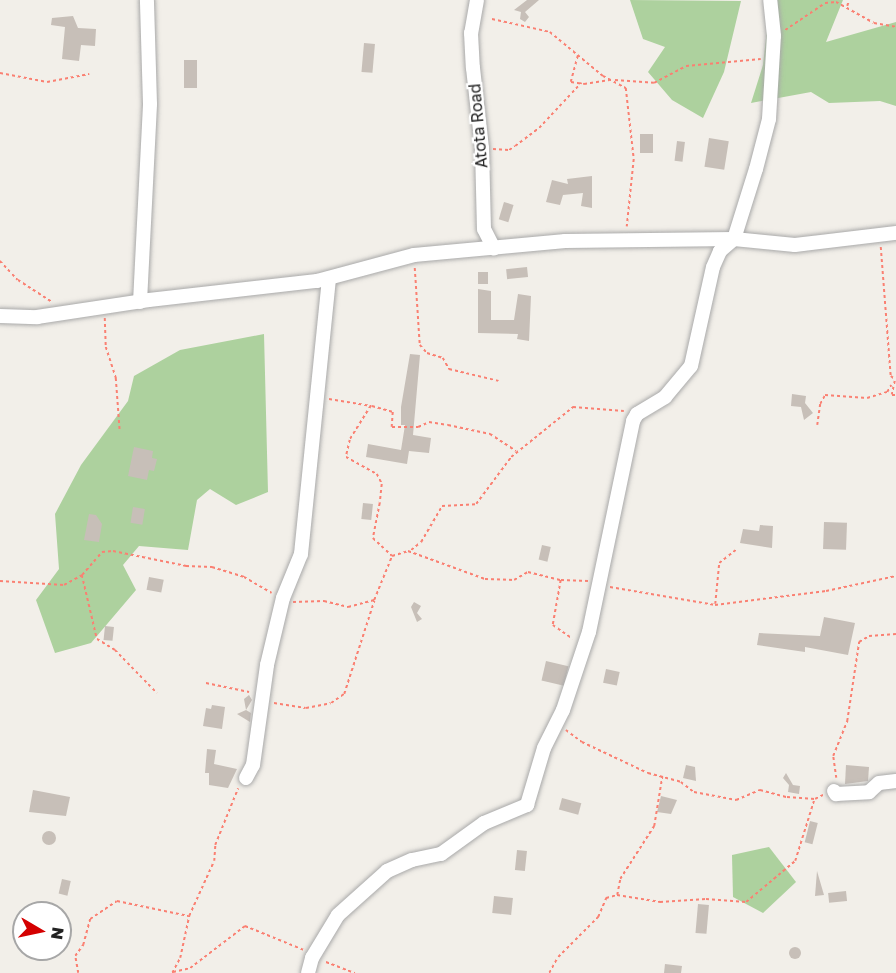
<!DOCTYPE html>
<style>
body{margin:0}
#map{position:relative;width:896px;height:973px;overflow:hidden;background:#f2efe9;font-family:"Golos Text",sans-serif}
div>[style]{position:absolute}
[style*='--x']{left:calc(var(--x)*1px);top:calc(var(--y)*1px);width:calc(var(--w)*1px);rotate:calc(var(--a)*1deg)}
.forest>*{inset:0;background:#add19e}
.building>*{inset:0;background:#c7bfb8;transform-origin:0 0}
.round{border-radius:50%}
.path>*{height:1.5px;margin-top:-0.75px;transform-origin:0;background:repeating-linear-gradient(90deg,#fa8072 0 3px,transparent 0 6px)}
.roads{filter:drop-shadow(0 0 2px #a9a9a9) drop-shadow(0 0 2px #a9a9a9)}
.minor>*{height:14px;margin:-7px;padding:0 7px;transform-origin:7px;border-radius:7px;background:#fff}
span{translate:-50% -50%;white-space:nowrap;text-align:center;line-height:1.15;-webkit-text-stroke:4.5px #fff;paint-order:stroke}
.street-label{font-size:16px;color:#222}
.north{position:absolute;left:12px;top:901px;width:60px;height:60px;box-sizing:border-box;background:#fff;border:2px solid #a7a7a7;border-radius:50%;rotate:99deg;font-size:16px;font-weight:700;line-height:24px;text-align:center;color:#222}
.north::after{content:'';display:block;margin:auto;width:21px;height:27px;background:#d40000;clip-path:polygon(50% 0,100% 100%,50% 72%,0 100%)}
</style>
<div id="map">
<div class="forest">
<div style="clip-path:polygon(630px 0,741px 1px,724px 72px,703px 118px,672px 100px,648px 72px,665px 47px,643px 39px)"></div>
<div style="clip-path:polygon(765px 0,843px 0,826px 42px,896px 22px,896px 106px,880px 101px,829px 103px,811px 92px,751px 103px,763px 65px,768px 21px)"></div>
<div style="clip-path:polygon(264px 334px,268px 492px,236px 505px,210px 489px,197px 500px,188px 550px,139px 546px,123px 565px,136px 590px,91px 643px,55px 653px,36px 600px,59px 569px,55px 514px,81px 465px,128px 401px,134px 376px,180px 350px)"></div>
<div style="clip-path:polygon(769px 847px,796px 882px,763px 913px,733px 897px,732px 855px)"></div>
</div>
<div class="building">
<div style="clip-path:polygon(527px 0,539px 0,525px 12px,529px 17px,525px 22px,520px 19px,521px 12px,514px 10px)"></div>
<div style="clip-path:polygon(73px 16px,78px 28px,96px 29px,95px 46px,81px 45px,79px 61px,62px 59px,65px 27px,51px 25px,52px 18px)"></div>
<div style="left:364px;top:43px;width:11px;height:29px;rotate:5deg"></div>
<div style="left:184px;top:60px;width:13px;height:28px"></div>
<div style="left:640px;top:134px;width:13px;height:19px"></div>
<div style="left:709px;top:138px;width:20px;height:29px;rotate:9deg"></div>
<div style="left:677px;top:141px;width:8px;height:20px;rotate:7deg"></div>
<div style="clip-path:polygon(592px 176px,592px 208px,581px 206px,583px 193px,563px 195px,560px 205px,546px 202px,552px 180px,568px 184px,567px 179px)"></div>
<div style="left:504px;top:202px;width:10px;height:18px;rotate:17deg"></div>
<div style="left:527px;top:267px;width:10px;height:21px;rotate:84deg"></div>
<div style="left:478px;top:272px;width:10px;height:12px"></div>
<div style="clip-path:polygon(478px 289px,491px 291px,491px 320px,514px 320px,518px 294px,531px 296px,529px 341px,517px 339px,518px 334px,478px 333px)"></div>
<div style="clip-path:polygon(410px 354px,420px 355px,413px 435px,431px 438px,429px 453px,409px 451px,407px 464px,366px 457px,368px 444px,401px 450px,405px 425px,401px 425px,401px 407px)"></div>
<div style="clip-path:polygon(792px 394px,806px 396px,805px 403px,813px 413px,804px 420px,801px 407px,791px 406px)"></div>
<div style="clip-path:polygon(134px 447px,153px 451px,152px 458px,157px 459px,154px 471px,149px 470px,147px 480px,128px 476px)"></div>
<div style="left:363px;top:503px;width:10px;height:16px;rotate:6deg"></div>
<div style="left:133px;top:507px;width:12px;height:16px;rotate:9deg"></div>
<div style="clip-path:polygon(89px 514px,96px 515px,102px 524px,99px 542px,84px 540px)"></div>
<div style="left:824px;top:522px;width:23px;height:27px;rotate:2deg"></div>
<div style="clip-path:polygon(760px 525px,773px 526px,772px 548px,740px 543px,743px 529px,759px 531px)"></div>
<div style="left:542px;top:545px;width:9px;height:15px;rotate:13deg"></div>
<div style="left:149px;top:577px;width:15px;height:13px;rotate:11deg"></div>
<div style="clip-path:polygon(414px 602px,421px 606px,417px 613px,422px 619px,417px 622px,411px 607px)"></div>
<div style="clip-path:polygon(824px 617px,855px 623px,848px 655px,805px 647px,805px 652px,757px 645px,759px 633px,820px 636px)"></div>
<div style="left:105px;top:626px;width:9px;height:14px;rotate:6deg"></div>
<div style="left:546px;top:661px;width:23px;height:20px;rotate:13deg"></div>
<div style="left:606px;top:669px;width:14px;height:14px;rotate:12deg"></div>
<div style="clip-path:polygon(249px 695px,252px 700px,246px 710px,251px 713px,250px 722px,237px 714px,246px 710px,244px 699px)"></div>
<div style="clip-path:polygon(212px 705px,225px 707px,222px 729px,203px 726px,206px 708px,211px 709px)"></div>
<div style="clip-path:polygon(207px 749px,216px 750px,214px 764px,237px 769px,228px 788px,209px 785px,209px 773px,205px 773px)"></div>
<div style="clip-path:polygon(686px 765px,695px 767px,696px 781px,683px 778px)"></div>
<div style="clip-path:polygon(846px 765px,869px 767px,868px 781px,845px 784px)"></div>
<div style="clip-path:polygon(786px 773px,793px 785px,800px 786px,799px 794px,788px 792px,789px 785px,783px 778px)"></div>
<div style="clip-path:polygon(33px 790px,70px 797px,66px 816px,29px 812px)"></div>
<div style="clip-path:polygon(661px 796px,677px 800px,671px 814px,657px 812px)"></div>
<div style="left:562px;top:798px;width:20px;height:12px;rotate:15deg"></div>
<div style="left:810px;top:821px;width:8px;height:22px;rotate:14deg"></div>
<div class="round" style="left:42px;top:831px;width:14px;height:14px"></div>
<div style="left:517px;top:850px;width:10px;height:20px;rotate:6deg"></div>
<div style="clip-path:polygon(817px 871px,824px 895px,815px 896px)"></div>
<div style="left:62px;top:879px;width:9px;height:15px;rotate:13deg"></div>
<div style="left:846px;top:891px;width:10px;height:18px;rotate:84deg"></div>
<div style="left:494px;top:896px;width:19px;height:17px;rotate:6deg"></div>
<div style="left:698px;top:904px;width:11px;height:29px;rotate:5deg"></div>
<div class="round" style="left:789px;top:947px;width:12px;height:12px"></div>
<div style="clip-path:polygon(665px 964px,682px 966px,681px 973px,664px 973px)"></div>
</div>
<div class="path">
<div style="--x:847;--y:6;--w:6;--a:-72"></div>
<div style="--x:492;--y:19;--w:59;--a:12.6"></div>
<div style="--x:550;--y:32;--w:69;--a:39.7"></div>
<div style="--x:603;--y:76;--w:26;--a:28"></div>
<div style="--x:626;--y:88;--w:71;--a:83.6"></div>
<div style="--x:634;--y:159;--w:68;--a:95.9"></div>
<div style="--x:785;--y:30;--w:48;--a:-34"></div>
<div style="--x:825;--y:3;--w:11;--a:-5"></div>
<div style="--x:836;--y:2;--w:43;--a:28.9"></div>
<div style="--x:874;--y:23;--w:22;--a:10"></div>
<div style="--x:578;--y:56;--w:27;--a:105"></div>
<div style="--x:571;--y:82;--w:13;--a:9"></div>
<div style="--x:584;--y:84;--w:26;--a:-9"></div>
<div style="--x:0;--y:73;--w:48;--a:10.8"></div>
<div style="--x:47;--y:82;--w:43;--a:-10.8"></div>
<div style="--x:615;--y:80;--w:39;--a:4"></div>
<div style="--x:654;--y:83;--w:36;--a:-28"></div>
<div style="--x:686;--y:66;--w:75;--a:-5.3"></div>
<div style="--x:493;--y:149;--w:16;--a:4"></div>
<div style="--x:509;--y:150;--w:7;--a:-34"></div>
<div style="--x:515;--y:146;--w:30;--a:-37"></div>
<div style="--x:539;--y:128;--w:62;--a:-47"></div>
<div style="--x:881;--y:247;--w:129;--a:85.6"></div>
<div style="--x:891;--y:376;--w:6;--a:39"></div>
<div style="--x:0;--y:261;--w:26;--a:47"></div>
<div style="--x:18;--y:280;--w:40;--a:32.9"></div>
<div style="--x:415;--y:268;--w:77;--a:86.3"></div>
<div style="--x:420;--y:345;--w:11;--a:49"></div>
<div style="--x:427;--y:353;--w:17;--a:17"></div>
<div style="--x:443;--y:358;--w:13;--a:61"></div>
<div style="--x:449;--y:369;--w:51;--a:13.5"></div>
<div style="--x:105;--y:318;--w:29;--a:88"></div>
<div style="--x:106;--y:347;--w:33;--a:72"></div>
<div style="--x:116;--y:378;--w:54;--a:85.8"></div>
<div style="--x:895;--y:381;--w:14;--a:102"></div>
<div style="--x:892;--y:395;--w:4;--a:0"></div>
<div style="--x:329;--y:399;--w:43;--a:9.5"></div>
<div style="--x:371;--y:406;--w:40;--a:122"></div>
<div style="--x:350;--y:440;--w:17;--a:103"></div>
<div style="--x:346;--y:457;--w:35;--a:29"></div>
<div style="--x:377;--y:474;--w:11;--a:63"></div>
<div style="--x:382;--y:484;--w:19;--a:96"></div>
<div style="--x:380;--y:503;--w:36;--a:101"></div>
<div style="--x:373;--y:538;--w:26;--a:43"></div>
<div style="--x:372;--y:406;--w:22;--a:16"></div>
<div style="--x:393;--y:412;--w:15;--a:94"></div>
<div style="--x:392;--y:427;--w:26;--a:0"></div>
<div style="--x:418;--y:427;--w:12;--a:-24"></div>
<div style="--x:429;--y:422;--w:19;--a:9"></div>
<div style="--x:448;--y:425;--w:43;--a:12.1"></div>
<div style="--x:490;--y:434;--w:31;--a:33"></div>
<div style="--x:817;--y:425;--w:21;--a:-82"></div>
<div style="--x:820;--y:404;--w:10;--a:-61"></div>
<div style="--x:825;--y:395;--w:42;--a:4.1"></div>
<div style="--x:867;--y:398;--w:21;--a:-17"></div>
<div style="--x:887;--y:392;--w:8;--a:-60"></div>
<div style="--x:411;--y:550;--w:13;--a:-39"></div>
<div style="--x:421;--y:542;--w:42;--a:-59.7"></div>
<div style="--x:442;--y:506;--w:34;--a:-3"></div>
<div style="--x:476;--y:504;--w:59;--a:-53.3"></div>
<div style="--x:511;--y:457;--w:80;--a:-38.9"></div>
<div style="--x:573;--y:407;--w:51;--a:4.5"></div>
<div style="--x:82;--y:575;--w:66;--a:76.8"></div>
<div style="--x:97;--y:639;--w:21;--a:31"></div>
<div style="--x:115;--y:650;--w:60;--a:45.7"></div>
<div style="--x:561;--y:580;--w:27;--a:2"></div>
<div style="--x:0;--y:581;--w:64;--a:3.6"></div>
<div style="--x:64;--y:585;--w:21;--a:-29"></div>
<div style="--x:82;--y:575;--w:30;--a:-49"></div>
<div style="--x:102;--y:552;--w:11;--a:-5"></div>
<div style="--x:113;--y:551;--w:75;--a:11.6"></div>
<div style="--x:186;--y:566;--w:26;--a:2"></div>
<div style="--x:212;--y:567;--w:34;--a:17"></div>
<div style="--x:244;--y:577;--w:32;--a:30"></div>
<div style="--x:610;--y:587;--w:107;--a:9.7"></div>
<div style="--x:715;--y:605;--w:112;--a:-7.2"></div>
<div style="--x:826;--y:591;--w:72;--a:-12.1"></div>
<div style="--x:293;--y:602;--w:31;--a:-2"></div>
<div style="--x:324;--y:601;--w:25;--a:14"></div>
<div style="--x:348;--y:607;--w:27;--a:-15"></div>
<div style="--x:374;--y:600;--w:48;--a:-67.8"></div>
<div style="--x:392;--y:556;--w:17;--a:-17"></div>
<div style="--x:408;--y:551;--w:82;--a:20"></div>
<div style="--x:485;--y:579;--w:29;--a:2"></div>
<div style="--x:514;--y:580;--w:16;--a:-30"></div>
<div style="--x:528;--y:572;--w:34;--a:14"></div>
<div style="--x:561;--y:580;--w:46;--a:100.1"></div>
<div style="--x:553;--y:625;--w:24;--a:35"></div>
<div style="--x:715;--y:604;--w:41;--a:-84.4"></div>
<div style="--x:719;--y:563;--w:23;--a:-38"></div>
<div style="--x:206;--y:683;--w:44;--a:11.8"></div>
<div style="--x:274;--y:703;--w:32;--a:9"></div>
<div style="--x:306;--y:708;--w:25;--a:-11"></div>
<div style="--x:331;--y:703;--w:16;--a:-35"></div>
<div style="--x:344;--y:694;--w:98;--a:-72.1"></div>
<div style="--x:566;--y:730;--w:20;--a:37"></div>
<div style="--x:582;--y:742;--w:73;--a:25.2"></div>
<div style="--x:648;--y:773;--w:34;--a:15"></div>
<div style="--x:681;--y:782;--w:16;--a:38"></div>
<div style="--x:694;--y:792;--w:43;--a:10.8"></div>
<div style="--x:736;--y:800;--w:26;--a:-23"></div>
<div style="--x:760;--y:790;--w:28;--a:15"></div>
<div style="--x:787;--y:797;--w:28;--a:4"></div>
<div style="--x:815;--y:799;--w:9;--a:-27"></div>
<div style="--x:836;--y:778;--w:22;--a:-98"></div>
<div style="--x:833;--y:756;--w:38;--a:-68"></div>
<div style="--x:847;--y:721;--w:80;--a:-81.4"></div>
<div style="--x:859;--y:642;--w:12;--a:-31"></div>
<div style="--x:869;--y:636;--w:27;--a:-4"></div>
<div style="--x:617;--y:895;--w:44;--a:9.2"></div>
<div style="--x:660;--y:902;--w:46;--a:-3.7"></div>
<div style="--x:706;--y:899;--w:40;--a:4.3"></div>
<div style="--x:746;--y:902;--w:64;--a:-39.9"></div>
<div style="--x:795;--y:861;--w:64;--a:-72.7"></div>
<div style="--x:326;--y:962;--w:31;--a:21"></div>
<div style="--x:173;--y:972;--w:17;--a:-13"></div>
<div style="--x:190;--y:968;--w:69;--a:-37.4"></div>
<div style="--x:245;--y:926;--w:64;--a:22.1"></div>
<div style="--x:78;--y:973;--w:17;--a:-100"></div>
<div style="--x:75;--y:956;--w:14;--a:-54"></div>
<div style="--x:83;--y:945;--w:27;--a:-75"></div>
<div style="--x:90;--y:919;--w:32;--a:-34"></div>
<div style="--x:117;--y:901;--w:73;--a:11.9"></div>
<div style="--x:172;--y:973;--w:17;--a:-62"></div>
<div style="--x:180;--y:958;--w:43;--a:-77.9"></div>
<div style="--x:189;--y:916;--w:60;--a:-65.6"></div>
<div style="--x:214;--y:861;--w:16;--a:-86"></div>
<div style="--x:215;--y:845;--w:61;--a:-68"></div>
<div style="--x:549;--y:973;--w:18;--a:-61"></div>
<div style="--x:558;--y:957;--w:57;--a:-45"></div>
<div style="--x:598;--y:917;--w:21;--a:-67"></div>
<div style="--x:606;--y:898;--w:11;--a:-15"></div>
<div style="--x:617;--y:895;--w:16;--a:-79"></div>
<div style="--x:620;--y:879;--w:63;--a:-57.3"></div>
<div style="--x:654;--y:826;--w:50;--a:-80.7"></div>
</div>
<div class="roads">
<div class="minor">
<div style="--x:477;--y:0;--w:34;--a:100"></div>
<div style="--x:471;--y:33;--w:35;--a:87"></div>
<div style="--x:473;--y:68;--w:81;--a:83.6"></div>
<div style="--x:482;--y:148;--w:81;--a:88.6"></div>
<div style="--x:484;--y:229;--w:22;--a:63"></div>
<div style="--x:140;--y:302;--w:198;--a:-87.1"></div>
<div style="--x:150;--y:104;--w:104;--a:-91.7"></div>
<div style="--x:0;--y:316;--w:37;--a:2"></div>
<div style="--x:37;--y:317;--w:113;--a:-8.6"></div>
<div style="--x:149;--y:300;--w:169;--a:-6.5"></div>
<div style="--x:317;--y:281;--w:100;--a:-15"></div>
<div style="--x:414;--y:255;--w:152;--a:-5.3"></div>
<div style="--x:565;--y:241;--w:169;--a:-0.7"></div>
<div style="--x:734;--y:239;--w:61;--a:5.6"></div>
<div style="--x:795;--y:245;--w:102;--a:-6.8"></div>
<div style="--x:246;--y:778;--w:15;--a:-62"></div>
<div style="--x:253;--y:765;--w:101;--a:-82"></div>
<div style="--x:267;--y:665;--w:69;--a:-76.6"></div>
<div style="--x:283;--y:598;--w:48;--a:-67.8"></div>
<div style="--x:301;--y:554;--w:277;--a:-84.2"></div>
<div style="--x:834;--y:791;--w:4;--a:56"></div>
<div style="--x:836;--y:794;--w:33;--a:-3"></div>
<div style="--x:869;--y:792;--w:13;--a:-42"></div>
<div style="--x:879;--y:783;--w:17;--a:-7"></div>
<div style="--x:308;--y:973;--w:16;--a:-75"></div>
<div style="--x:312;--y:958;--w:50;--a:-58.8"></div>
<div style="--x:338;--y:915;--w:66;--a:-41.9"></div>
<div style="--x:387;--y:871;--w:27;--a:-24"></div>
<div style="--x:412;--y:860;--w:30;--a:-12"></div>
<div style="--x:441;--y:854;--w:53;--a:-35.8"></div>
<div style="--x:484;--y:823;--w:47;--a:-22.7"></div>
<div style="--x:527;--y:805;--w:59;--a:-73.4"></div>
<div style="--x:544;--y:748;--w:42;--a:-63.4"></div>
<div style="--x:563;--y:710;--w:82;--a:-71.6"></div>
<div style="--x:589;--y:632;--w:216;--a:-78.2"></div>
<div style="--x:633;--y:421;--w:8;--a:-60"></div>
<div style="--x:637;--y:414;--w:33;--a:-31"></div>
<div style="--x:665;--y:397;--w:40;--a:-50"></div>
<div style="--x:691;--y:366;--w:101;--a:-77.5"></div>
<div style="--x:713;--y:267;--w:17;--a:-66"></div>
<div style="--x:720;--y:251;--w:18;--a:-41"></div>
<div style="--x:734;--y:239;--w:73;--a:-72.6"></div>
<div style="--x:756;--y:169;--w:52;--a:-75.4"></div>
<div style="--x:769;--y:119;--w:83;--a:-86.6"></div>
<div style="--x:774;--y:36;--w:36;--a:-96"></div>
</div>
</div>
<div class="street-label">
<span style="left:478px;top:126px;rotate:-95deg">Atota Road</span>
</div>
<div class="north">N</div>
</div>
